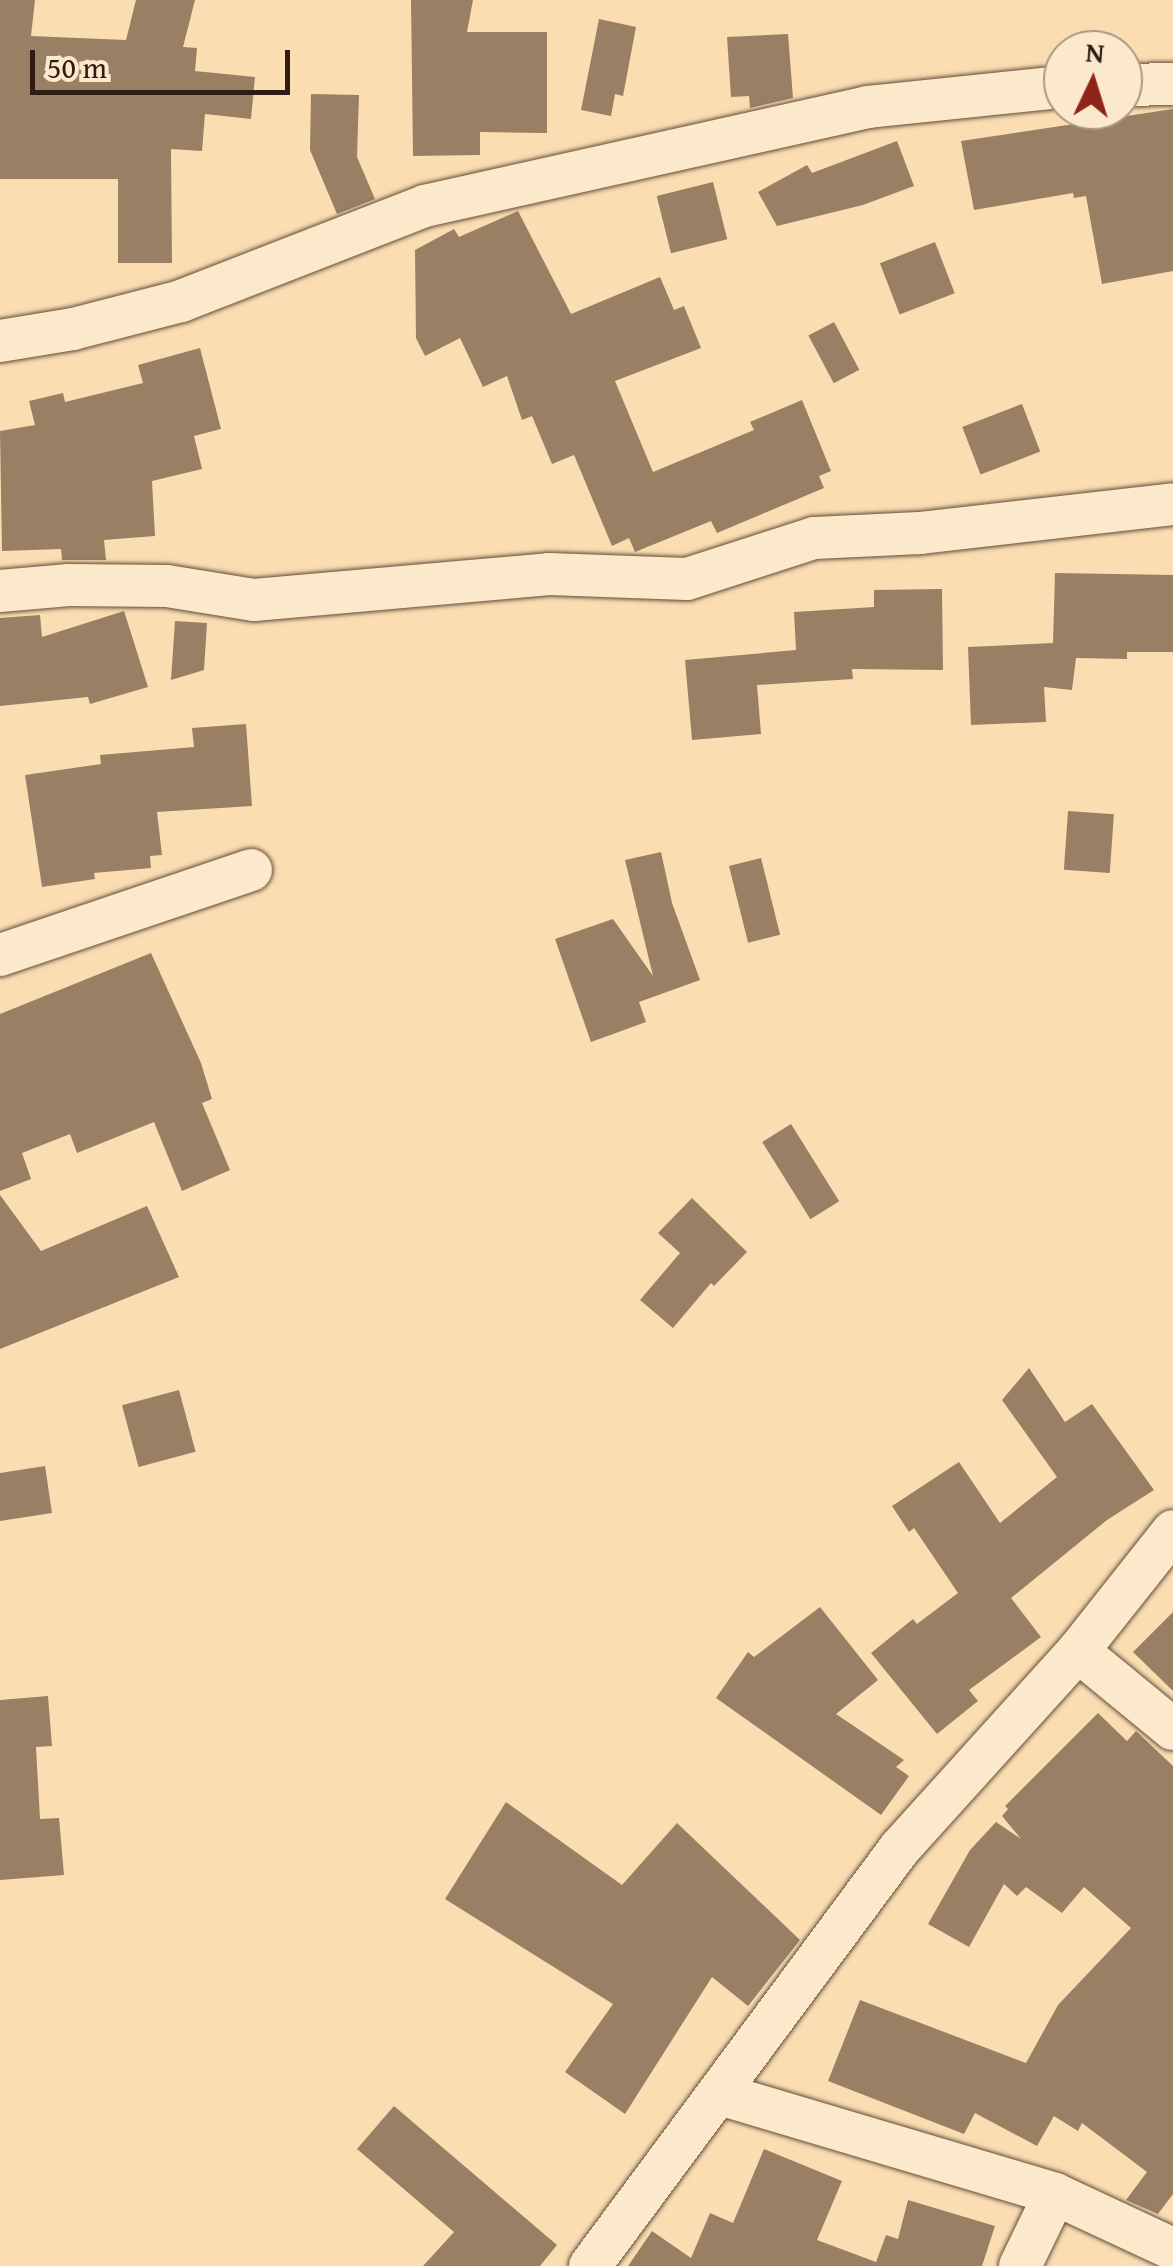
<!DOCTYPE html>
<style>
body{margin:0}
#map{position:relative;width:1173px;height:2266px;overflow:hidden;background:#faddb1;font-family:"Gentium Book Plus",serif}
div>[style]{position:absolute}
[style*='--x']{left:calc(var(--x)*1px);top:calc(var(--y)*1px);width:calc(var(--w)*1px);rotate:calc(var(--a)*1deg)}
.building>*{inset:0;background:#998065;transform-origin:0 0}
.roads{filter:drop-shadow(0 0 2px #624c3a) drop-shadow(0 0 2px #624c3a)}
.minor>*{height:42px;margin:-21px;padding:0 21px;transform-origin:21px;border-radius:21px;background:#fce9cc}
span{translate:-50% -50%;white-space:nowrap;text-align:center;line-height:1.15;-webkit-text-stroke:9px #fce9cc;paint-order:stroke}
.north{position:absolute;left:1043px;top:30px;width:100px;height:100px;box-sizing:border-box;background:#fce9cc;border:2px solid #aa9782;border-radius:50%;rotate:4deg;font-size:28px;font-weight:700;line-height:40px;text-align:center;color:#2f1c12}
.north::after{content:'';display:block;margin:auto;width:35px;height:45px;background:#8f2418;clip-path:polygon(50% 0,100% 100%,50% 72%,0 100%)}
.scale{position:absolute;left:30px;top:50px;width:260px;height:45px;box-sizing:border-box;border:5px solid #2f1c12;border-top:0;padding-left:12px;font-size:30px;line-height:35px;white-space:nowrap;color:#2f1c12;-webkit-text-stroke:8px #fce9cc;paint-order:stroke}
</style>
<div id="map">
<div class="building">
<div style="clip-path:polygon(0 0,35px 0,31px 36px,126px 40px,136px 0,195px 0,183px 47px,197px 48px,195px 71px,255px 77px,251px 119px,205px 114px,202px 151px,171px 149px,172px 263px,118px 263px,118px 179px,0 179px)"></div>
<div style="clip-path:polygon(411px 0,473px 0,467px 32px,547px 32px,547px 133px,480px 132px,480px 155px,413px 156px)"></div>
<div style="clip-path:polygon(599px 19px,636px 27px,623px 96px,615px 94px,611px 116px,581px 110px)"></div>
<div style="clip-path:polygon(788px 34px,793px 98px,750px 108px,749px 96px,731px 97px,727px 37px)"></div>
<div style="clip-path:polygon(311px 94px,359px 95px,357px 157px,375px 199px,337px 214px,310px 150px)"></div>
<div style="clip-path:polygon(1173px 109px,1173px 271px,1102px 284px,1086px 196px,1074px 198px,1073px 193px,974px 210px,961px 141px)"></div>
<div style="clip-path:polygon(897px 141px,914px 186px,863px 205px,777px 226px,758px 192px,807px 165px,812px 173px)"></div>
<div style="left:713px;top:182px;width:59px;height:58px;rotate:76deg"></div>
<div style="clip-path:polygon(518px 211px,571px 314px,660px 277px,674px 310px,684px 306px,701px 348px,615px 381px,653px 472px,754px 430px,750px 422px,802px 400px,831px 471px,819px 476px,824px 488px,717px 533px,711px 521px,635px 552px,629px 538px,612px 546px,574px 455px,552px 464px,532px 416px,522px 420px,507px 376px,483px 387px,460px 338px,425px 356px,416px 338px,415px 250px,454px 229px,459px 237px)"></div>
<div style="left:935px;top:242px;width:55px;height:59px;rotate:69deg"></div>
<div style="left:834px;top:322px;width:54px;height:29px;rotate:62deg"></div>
<div style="clip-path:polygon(200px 348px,221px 429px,194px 436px,202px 469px,152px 481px,155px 536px,104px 540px,106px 560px,62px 560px,61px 549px,2px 551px,0 431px,35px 425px,29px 401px,63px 393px,65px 402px,143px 383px,138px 365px)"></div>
<div style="left:1022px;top:404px;width:51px;height:64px;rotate:69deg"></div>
<div style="clip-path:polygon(1055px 573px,1173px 575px,1173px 652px,1127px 652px,1127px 659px,1076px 658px,1072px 690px,1044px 687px,1046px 722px,971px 725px,968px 647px,1053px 643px)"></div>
<div style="clip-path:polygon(942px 589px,943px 670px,852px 669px,853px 679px,757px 685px,761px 734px,692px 740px,685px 660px,796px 650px,794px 612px,874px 607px,874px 590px)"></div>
<div style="clip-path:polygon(124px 611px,148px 687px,90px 704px,88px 697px,0 706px,0 618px,40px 615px,42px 637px)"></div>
<div style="clip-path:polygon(175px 621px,207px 623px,204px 670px,171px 680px)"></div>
<div style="clip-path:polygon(246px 724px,252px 806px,157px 812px,162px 855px,150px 856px,151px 868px,94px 873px,95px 879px,42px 887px,25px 775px,101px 764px,100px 755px,194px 747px,192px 728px)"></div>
<div style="left:1068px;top:811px;width:46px;height:59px;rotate:4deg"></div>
<div style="clip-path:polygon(661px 852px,672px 903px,700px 980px,639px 1002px,646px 1022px,591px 1042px,555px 939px,613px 919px,653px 976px,625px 860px)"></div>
<div style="left:761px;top:858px;width:79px;height:33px;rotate:76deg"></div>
<div style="clip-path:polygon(151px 953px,201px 1063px,212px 1099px,202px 1103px,230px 1170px,182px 1191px,154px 1122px,77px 1153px,70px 1134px,22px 1153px,31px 1179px,0 1191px,0 1014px)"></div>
<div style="left:791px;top:1124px;width:91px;height:34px;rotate:58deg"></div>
<div style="clip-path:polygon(0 1195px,41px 1251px,147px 1206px,179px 1277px,0 1349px)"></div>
<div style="clip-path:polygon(692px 1198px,747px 1252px,714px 1286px,711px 1283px,673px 1328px,640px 1300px,680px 1253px,658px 1233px)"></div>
<div style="clip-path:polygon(1029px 1368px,1065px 1422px,1092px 1404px,1154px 1490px,1107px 1520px,1011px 1598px,1041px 1637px,969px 1690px,978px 1701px,937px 1734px,871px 1653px,913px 1619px,917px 1624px,958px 1593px,914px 1528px,909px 1532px,892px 1506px,959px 1462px,1000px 1523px,1057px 1477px,1002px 1400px)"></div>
<div style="left:179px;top:1390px;width:64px;height:59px;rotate:75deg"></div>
<div style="clip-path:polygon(45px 1466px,52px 1513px,0 1521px,0 1473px)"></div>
<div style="clip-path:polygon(820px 1607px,878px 1680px,836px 1714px,904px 1760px,896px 1767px,909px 1776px,881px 1815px,716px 1698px,748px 1652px,754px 1657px)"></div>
<div style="clip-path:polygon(1173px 1612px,1173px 1691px,1133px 1652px)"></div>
<div style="clip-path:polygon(48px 1696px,52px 1746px,36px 1747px,40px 1819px,59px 1818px,64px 1875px,0 1880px,0 1700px)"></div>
<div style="clip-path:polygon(1098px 1713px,1127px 1741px,1136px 1731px,1173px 1766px,1173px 2194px,1158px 2214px,1126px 2200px,1147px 2172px,1082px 2123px,1078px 2131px,1054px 2116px,1037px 2146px,975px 2113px,964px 2134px,828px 2081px,860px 2000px,1026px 2063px,1058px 2005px,1131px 1928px,1084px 1887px,1062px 1913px,1026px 1887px,1017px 1896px,1004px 1884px,969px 1947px,928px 1924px,970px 1850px,996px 1822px,1021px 1839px,1002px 1816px,1008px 1809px,1005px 1806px)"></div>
<div style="clip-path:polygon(506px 1802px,622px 1885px,677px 1823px,800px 1940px,748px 2006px,712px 1977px,625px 2114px,565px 2072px,613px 2004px,445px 1899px)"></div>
<div style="clip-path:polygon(394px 2106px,557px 2245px,540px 2266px,423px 2266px,454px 2232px,357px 2149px)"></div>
<div style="clip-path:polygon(764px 2149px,842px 2181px,817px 2240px,876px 2262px,886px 2235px,898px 2239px,908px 2200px,995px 2226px,982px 2266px,628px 2266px,652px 2231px,691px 2258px,710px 2213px,733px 2223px)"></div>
</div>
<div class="roads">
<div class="minor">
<div style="--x:1123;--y:85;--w:50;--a:-1.1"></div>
<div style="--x:0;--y:341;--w:74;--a:-9.3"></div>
<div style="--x:73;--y:329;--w:112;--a:-14.5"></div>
<div style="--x:181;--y:301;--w:262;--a:-21.3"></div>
<div style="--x:425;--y:206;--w:454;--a:-12.6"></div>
<div style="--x:868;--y:107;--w:196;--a:-5.9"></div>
<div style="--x:0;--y:591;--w:69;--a:-5"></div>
<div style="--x:69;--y:585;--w:98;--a:0.6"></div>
<div style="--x:167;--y:586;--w:88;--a:9.1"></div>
<div style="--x:254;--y:600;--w:296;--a:-5"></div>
<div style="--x:549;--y:574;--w:138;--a:2.1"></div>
<div style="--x:687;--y:579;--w:133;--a:-17.9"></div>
<div style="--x:814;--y:538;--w:106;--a:-2.7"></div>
<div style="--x:920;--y:533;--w:255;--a:-6.5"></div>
<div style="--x:0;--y:955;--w:265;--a:-18.7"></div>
<div style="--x:1078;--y:1651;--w:123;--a:39.4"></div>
<div style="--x:720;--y:2094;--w:350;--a:16.6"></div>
<div style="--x:1055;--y:2194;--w:130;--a:25"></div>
<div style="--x:590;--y:2266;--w:520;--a:-53.44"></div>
<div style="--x:900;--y:1848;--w:266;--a:-47.9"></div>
<div style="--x:1078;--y:1651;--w:153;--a:-51.6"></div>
<div style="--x:1020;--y:2266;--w:80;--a:-64.1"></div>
</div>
</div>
<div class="north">N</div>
<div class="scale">50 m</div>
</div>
